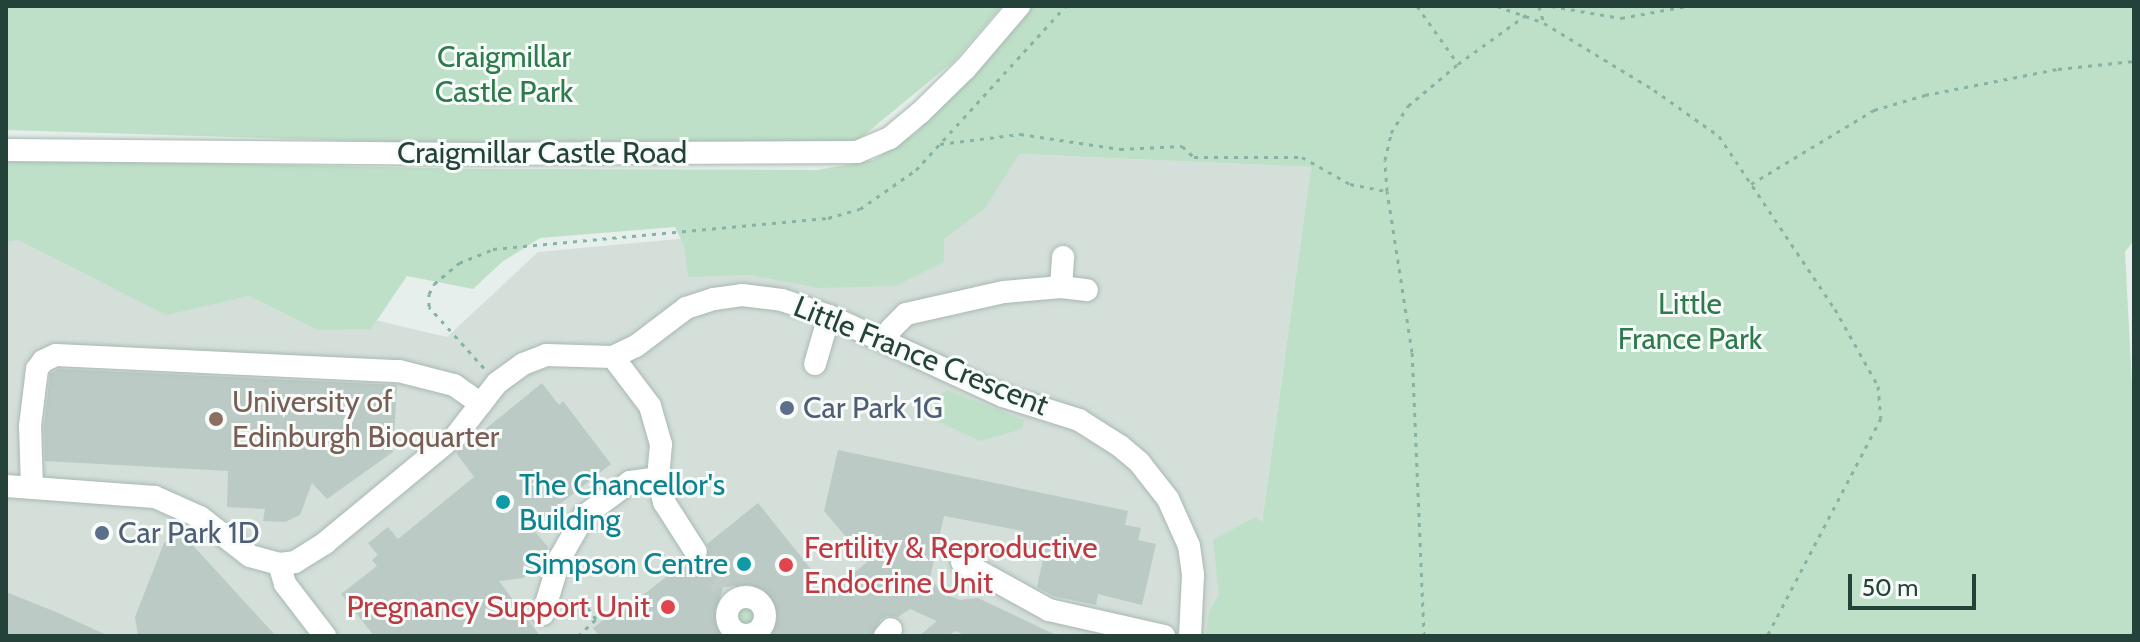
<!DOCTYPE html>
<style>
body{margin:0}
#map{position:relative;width:2140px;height:642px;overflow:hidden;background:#e6efeb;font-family:Cabin,sans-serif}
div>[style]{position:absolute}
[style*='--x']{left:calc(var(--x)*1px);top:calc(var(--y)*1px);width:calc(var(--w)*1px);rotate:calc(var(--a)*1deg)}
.built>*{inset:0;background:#d4dfda}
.green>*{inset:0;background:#bfe0c8}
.round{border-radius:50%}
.building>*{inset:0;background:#bbcac4}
.minor-tunnel>*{height:22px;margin-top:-11px;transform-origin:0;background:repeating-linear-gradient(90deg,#bfccc8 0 22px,transparent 0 33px)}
.path>*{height:3px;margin-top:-1.5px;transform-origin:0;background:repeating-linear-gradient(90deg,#86b3a5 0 4px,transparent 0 10px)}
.roads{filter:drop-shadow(0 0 2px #a8b8b2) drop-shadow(0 0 2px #a8b8b2)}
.minor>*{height:22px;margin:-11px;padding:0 11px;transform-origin:11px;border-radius:11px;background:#fff}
.minor>.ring{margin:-11px;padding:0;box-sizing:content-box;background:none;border:22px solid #fff;border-radius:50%}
.dots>*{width:22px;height:22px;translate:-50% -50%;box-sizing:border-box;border:4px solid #f7fbf9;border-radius:50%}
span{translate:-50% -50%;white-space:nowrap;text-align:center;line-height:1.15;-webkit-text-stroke:6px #f7fbf9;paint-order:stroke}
.park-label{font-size:30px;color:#2d7a4b}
.street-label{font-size:30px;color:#24423a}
.education-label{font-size:30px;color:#785e54}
.left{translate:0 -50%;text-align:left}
.service-label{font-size:30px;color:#4e5e75}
.culture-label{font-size:30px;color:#0d838f}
.right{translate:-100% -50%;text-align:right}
.health-label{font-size:30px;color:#be3a42}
.frame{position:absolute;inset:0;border:8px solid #24423a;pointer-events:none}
.scale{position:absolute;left:1848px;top:574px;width:128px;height:36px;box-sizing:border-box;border:4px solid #24423a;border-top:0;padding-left:10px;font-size:24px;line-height:28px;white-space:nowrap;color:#24423a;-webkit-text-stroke:6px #f7fbf9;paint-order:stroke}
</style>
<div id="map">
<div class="built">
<div style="clip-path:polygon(972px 152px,1311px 167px,1246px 636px,6px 636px,6px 233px,447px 337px,538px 252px,828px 225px)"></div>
</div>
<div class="green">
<div style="clip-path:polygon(6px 6px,1002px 6px,954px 61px,857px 141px,396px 142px,6px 130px)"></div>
<div style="clip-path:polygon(1030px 6px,2134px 6px,2134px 240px,2125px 252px,2134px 423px,2134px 636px,1206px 636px,1209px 611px,1219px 595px,1213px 540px,1255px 517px,1262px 522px,1311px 167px,1019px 154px,985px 208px,944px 239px,944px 262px,895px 286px,819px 288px,750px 275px,688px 277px,684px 246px,675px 227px,540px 238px,502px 262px,473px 289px,407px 276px,371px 329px,318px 330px,249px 296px,166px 315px,18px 240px,6px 242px,6px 159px,476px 169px,817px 170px,874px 160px,916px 133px)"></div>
<div style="clip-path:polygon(947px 390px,1024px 420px,1022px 429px,980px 441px,934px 420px,934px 400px)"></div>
<div class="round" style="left:734px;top:604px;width:24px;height:24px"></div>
</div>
<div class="building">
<div style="clip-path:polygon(59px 369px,397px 385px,393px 452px,327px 499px,312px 483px,300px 515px,285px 522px,263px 521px,265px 509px,227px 507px,228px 471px,45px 461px,44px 427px,50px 374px)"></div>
<div style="clip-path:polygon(542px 383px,559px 405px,563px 401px,611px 464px,531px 527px,548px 547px,540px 567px,523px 578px,499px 581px,540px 636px,374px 636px,341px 594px,377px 566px,372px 560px,378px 555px,368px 543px,388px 527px,398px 539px,474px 477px,456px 453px)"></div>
<div style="clip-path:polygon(838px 450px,1128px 511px,1125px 525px,1141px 528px,1138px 540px,1156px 544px,1142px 605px,1098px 594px,1096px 605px,1053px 596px,1037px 587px,1044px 554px,1019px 548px,1023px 531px,944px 516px,930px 578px,942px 593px,960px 600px,978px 598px,1058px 636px,967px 636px,955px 631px,948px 636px,919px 636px,937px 621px,910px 609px,898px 617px,887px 616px,881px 619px,871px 636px,771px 636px,777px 617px,773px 602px,763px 590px,749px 585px,723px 587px,716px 612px,722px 636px,599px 636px,593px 628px,625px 603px,628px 607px,686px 561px,696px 566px,704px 563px,710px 552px,707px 544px,758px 503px,830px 593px,867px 562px,824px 511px)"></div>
<div style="clip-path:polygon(177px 533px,188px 540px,276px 636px,138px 636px,135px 617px,164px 543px)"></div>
<div style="clip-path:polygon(6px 592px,56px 612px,109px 636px,6px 636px)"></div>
</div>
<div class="minor-tunnel">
<div style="--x:696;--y:552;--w:44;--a:53.4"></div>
</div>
<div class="path">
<div style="--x:1417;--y:6;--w:71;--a:54.7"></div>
<div style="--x:1458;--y:64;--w:84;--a:-35.8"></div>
<div style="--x:1497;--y:6;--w:48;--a:19.6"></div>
<div style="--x:1539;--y:6;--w:18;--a:74"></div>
<div style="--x:1544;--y:23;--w:129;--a:31.3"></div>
<div style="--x:1654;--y:90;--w:80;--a:35.3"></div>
<div style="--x:1719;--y:136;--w:208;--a:56.2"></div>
<div style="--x:1835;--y:309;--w:88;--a:60.8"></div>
<div style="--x:1878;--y:386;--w:32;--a:85"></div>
<div style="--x:1881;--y:418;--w:246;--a:117.6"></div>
<div style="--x:1551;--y:6;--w:71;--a:9.7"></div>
<div style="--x:1621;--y:18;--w:67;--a:-10.3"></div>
<div style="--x:940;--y:144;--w:81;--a:-7.1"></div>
<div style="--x:1020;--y:134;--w:101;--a:8.5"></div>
<div style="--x:1120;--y:149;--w:62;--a:-2.8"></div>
<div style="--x:1182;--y:146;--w:16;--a:43"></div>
<div style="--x:1194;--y:157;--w:108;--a:0"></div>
<div style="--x:1302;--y:157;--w:55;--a:29.4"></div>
<div style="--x:1350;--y:184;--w:36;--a:11"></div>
<div style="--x:1751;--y:184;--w:144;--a:-31"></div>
<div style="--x:1874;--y:110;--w:53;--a:-16.4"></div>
<div style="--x:1925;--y:95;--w:136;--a:-11.1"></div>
<div style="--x:2058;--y:69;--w:76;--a:-6"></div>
<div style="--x:484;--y:368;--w:82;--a:-132"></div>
<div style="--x:429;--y:307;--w:13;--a:-90"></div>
<div style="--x:429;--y:294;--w:11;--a:-63"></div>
<div style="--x:434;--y:284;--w:33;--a:-40"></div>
<div style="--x:459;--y:263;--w:37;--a:-22"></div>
<div style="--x:493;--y:249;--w:336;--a:-5.3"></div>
<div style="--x:828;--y:218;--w:33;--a:-16"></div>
<div style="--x:860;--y:209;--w:68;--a:-34.9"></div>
<div style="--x:916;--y:170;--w:222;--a:-47.6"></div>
<div style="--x:578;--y:636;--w:25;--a:-43"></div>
<div style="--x:596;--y:619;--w:14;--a:-126"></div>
<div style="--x:957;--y:636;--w:1;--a:-45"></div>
<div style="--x:1424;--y:636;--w:284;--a:-92.4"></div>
<div style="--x:1412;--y:352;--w:163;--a:-98.8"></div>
<div style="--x:1387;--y:191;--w:31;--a:-94"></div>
<div style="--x:1385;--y:160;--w:28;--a:-77"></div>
<div style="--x:1391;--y:133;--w:32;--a:-58"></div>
<div style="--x:1408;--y:106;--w:65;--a:-40"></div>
<div style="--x:2121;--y:636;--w:13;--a:-9"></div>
</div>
<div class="roads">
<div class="minor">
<div style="--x:6;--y:150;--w:471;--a:0.5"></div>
<div style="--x:477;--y:154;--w:380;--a:-0.3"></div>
<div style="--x:857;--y:152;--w:36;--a:-23"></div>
<div style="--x:890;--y:138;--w:39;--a:-40"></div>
<div style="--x:920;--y:113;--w:64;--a:-44.4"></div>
<div style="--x:966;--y:68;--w:82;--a:-49.5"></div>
<div style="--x:1061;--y:287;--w:30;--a:-86"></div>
<div style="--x:886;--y:342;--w:14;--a:-69"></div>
<div style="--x:891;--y:329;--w:21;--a:-45"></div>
<div style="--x:906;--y:314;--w:100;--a:-12.7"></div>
<div style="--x:1004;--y:292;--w:57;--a:-5"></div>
<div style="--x:1061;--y:287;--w:26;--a:7"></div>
<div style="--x:613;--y:357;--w:61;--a:52.9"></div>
<div style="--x:650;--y:406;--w:40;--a:74"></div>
<div style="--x:661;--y:444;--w:34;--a:95"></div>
<div style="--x:658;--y:478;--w:25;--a:76"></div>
<div style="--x:664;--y:502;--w:59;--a:57.4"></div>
<div style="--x:815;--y:364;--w:50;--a:-73.7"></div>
<div style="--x:455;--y:437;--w:68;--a:-52.1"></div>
<div style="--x:497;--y:383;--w:32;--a:-36"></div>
<div style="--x:523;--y:364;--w:25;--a:-21"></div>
<div style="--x:546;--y:355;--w:67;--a:1.7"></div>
<div style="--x:613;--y:357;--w:25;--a:-26"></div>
<div style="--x:636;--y:346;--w:63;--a:-37.2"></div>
<div style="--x:686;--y:308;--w:29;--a:-18"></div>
<div style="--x:714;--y:299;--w:28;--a:-8"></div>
<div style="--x:742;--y:295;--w:40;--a:7.1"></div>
<div style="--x:782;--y:300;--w:50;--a:18.8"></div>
<div style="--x:829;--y:316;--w:192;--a:24.7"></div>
<div style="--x:1003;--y:396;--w:80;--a:17.5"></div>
<div style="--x:1079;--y:420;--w:49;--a:32.4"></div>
<div style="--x:1120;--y:446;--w:25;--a:40"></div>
<div style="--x:1139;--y:462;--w:47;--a:51.9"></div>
<div style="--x:1168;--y:499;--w:51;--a:65.9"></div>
<div style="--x:1189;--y:546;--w:29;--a:82"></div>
<div style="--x:1193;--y:575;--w:61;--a:92.8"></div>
<div style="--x:6;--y:486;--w:149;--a:4.2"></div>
<div style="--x:155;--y:497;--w:49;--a:24"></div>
<div style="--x:200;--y:517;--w:63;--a:38"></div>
<div style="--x:250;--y:556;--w:30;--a:15"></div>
<div style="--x:279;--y:564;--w:16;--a:-7"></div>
<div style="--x:295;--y:562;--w:36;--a:-32"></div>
<div style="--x:325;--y:543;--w:158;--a:-39.6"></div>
<div style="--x:32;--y:488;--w:62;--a:-91.8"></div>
<div style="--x:30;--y:426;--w:57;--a:-83"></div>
<div style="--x:37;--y:369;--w:10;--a:-53"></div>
<div style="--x:43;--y:361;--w:14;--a:-25"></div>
<div style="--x:56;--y:355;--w:343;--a:2.7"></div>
<div style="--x:399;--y:371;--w:57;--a:14.3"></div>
<div style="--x:454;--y:385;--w:33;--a:35"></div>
<div style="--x:962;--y:562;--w:99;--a:28.9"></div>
<div style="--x:1049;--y:610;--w:118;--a:12.7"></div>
<div style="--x:279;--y:564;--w:21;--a:73"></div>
<div style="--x:285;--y:584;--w:66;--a:52.4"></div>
<div class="ring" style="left:727px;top:597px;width:16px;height:16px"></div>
<div style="--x:543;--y:614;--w:59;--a:-73.1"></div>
<div style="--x:560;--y:558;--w:48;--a:-60.3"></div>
<div style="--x:584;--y:516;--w:57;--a:-36.5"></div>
<div style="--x:630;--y:482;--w:28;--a:-8"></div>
<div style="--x:885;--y:636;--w:9;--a:-49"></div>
</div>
</div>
<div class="dots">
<div style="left:787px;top:408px;background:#5c6f8a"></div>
<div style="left:216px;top:419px;background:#8d6e63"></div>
<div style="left:503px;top:502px;background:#0f9aa8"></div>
<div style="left:102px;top:533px;background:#5c6f8a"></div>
<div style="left:744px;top:564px;background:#0f9aa8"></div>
<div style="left:786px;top:565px;background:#e0444e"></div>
<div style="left:668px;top:607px;background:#e0444e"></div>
</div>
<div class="park-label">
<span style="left:504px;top:74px">Craigmillar<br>Castle Park</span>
<span style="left:1690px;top:321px">Little<br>France Park</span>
</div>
<div class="street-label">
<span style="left:542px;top:153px">Craigmillar Castle Road</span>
<span style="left:921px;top:356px;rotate:22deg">Little France Crescent</span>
</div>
<div class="education-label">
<span class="left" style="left:232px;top:419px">University of<br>Edinburgh Bioquarter</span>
</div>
<div class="service-label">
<span class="left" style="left:803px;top:408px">Car Park 1G</span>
<span class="left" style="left:118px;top:533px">Car Park 1D</span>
</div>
<div class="culture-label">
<span class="left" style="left:519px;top:502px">The Chancellor's<br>Building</span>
<span class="right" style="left:728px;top:564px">Simpson Centre</span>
</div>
<div class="health-label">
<span class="left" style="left:804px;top:565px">Fertility &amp; Reproductive<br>Endocrine Unit</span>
<span class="right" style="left:650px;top:607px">Pregnancy Support Unit</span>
</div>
<div class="frame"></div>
<div class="scale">50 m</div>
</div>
